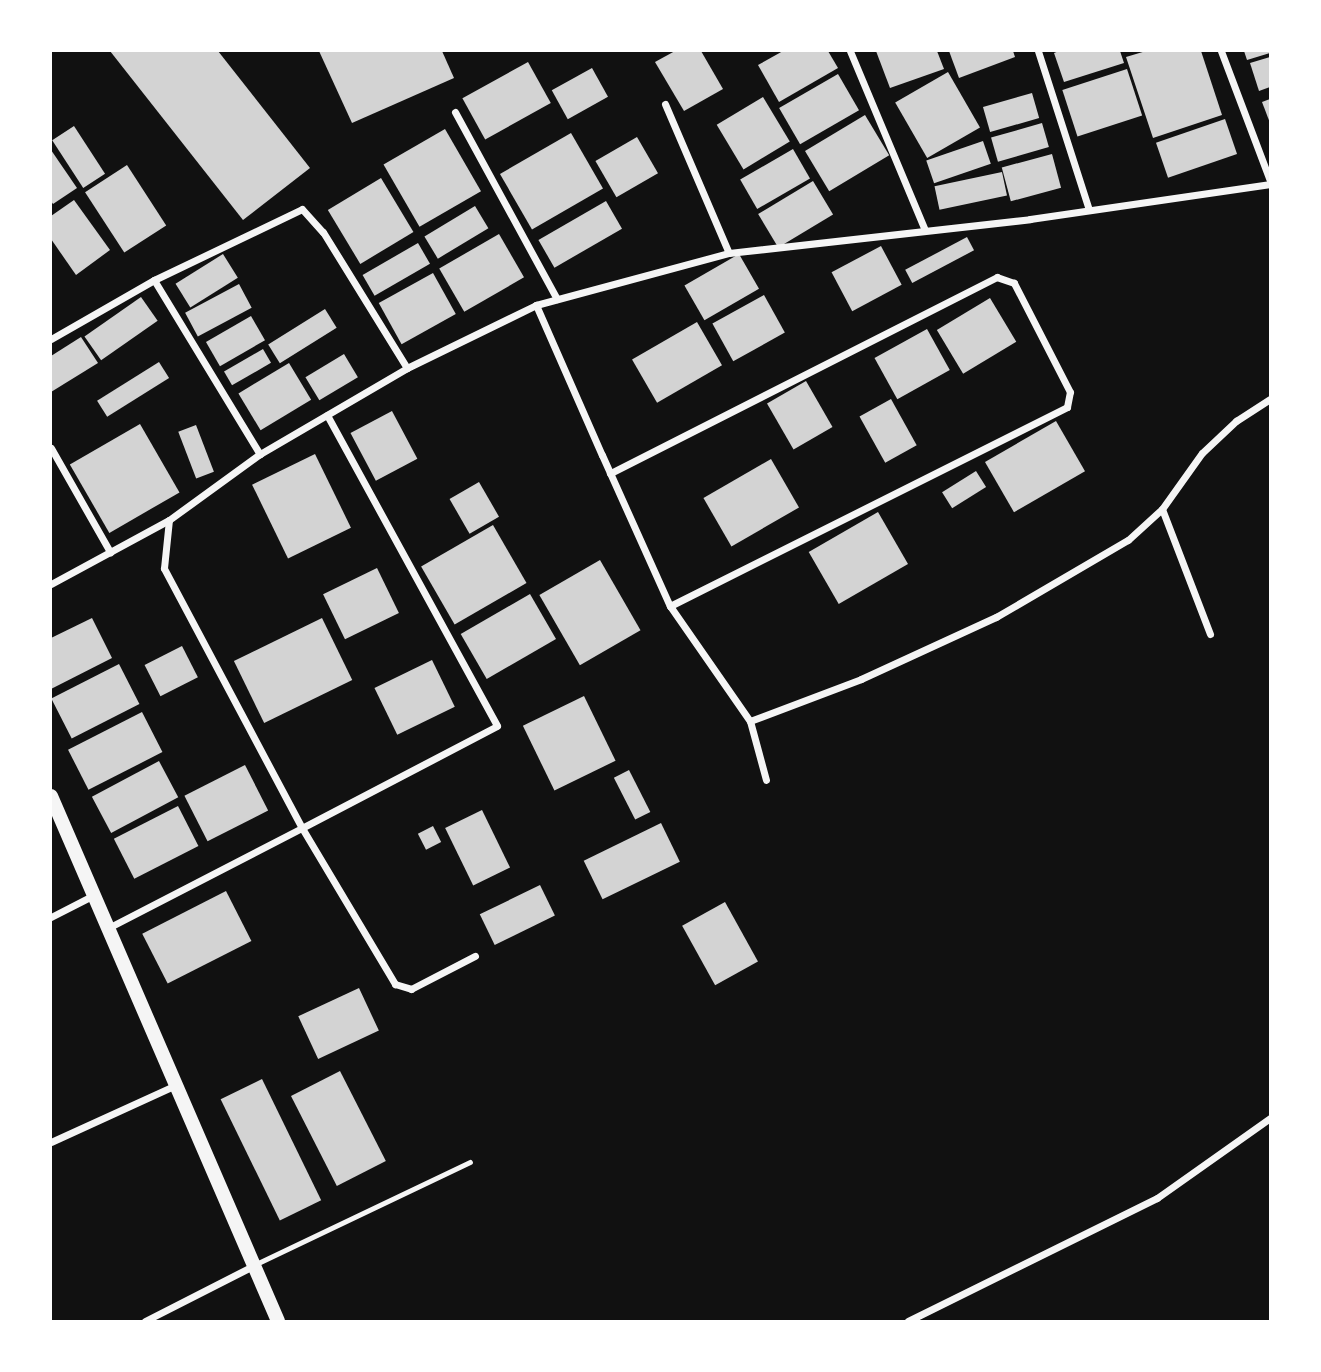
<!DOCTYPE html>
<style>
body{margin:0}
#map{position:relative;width:1321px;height:1372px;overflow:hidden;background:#111;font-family:"Source Serif 4",serif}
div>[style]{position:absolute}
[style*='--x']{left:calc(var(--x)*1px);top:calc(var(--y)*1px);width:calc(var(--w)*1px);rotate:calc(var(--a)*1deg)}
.building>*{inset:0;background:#d3d3d3;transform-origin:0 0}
.service>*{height:5px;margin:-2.5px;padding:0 2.5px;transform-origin:2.5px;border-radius:2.5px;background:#f5f5f5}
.minor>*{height:7px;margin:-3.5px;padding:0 3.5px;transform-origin:3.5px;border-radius:3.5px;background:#f5f5f5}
.secondary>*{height:14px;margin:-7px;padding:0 7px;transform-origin:7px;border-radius:7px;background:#f5f5f5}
span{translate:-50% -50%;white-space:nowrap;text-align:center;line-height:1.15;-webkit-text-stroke:7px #fff;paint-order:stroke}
.frame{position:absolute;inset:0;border:52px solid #fff;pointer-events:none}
</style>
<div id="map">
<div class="building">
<div style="clip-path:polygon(110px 51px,218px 51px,310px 168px,243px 220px)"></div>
<div style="clip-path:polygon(319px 51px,442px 51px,454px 78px,352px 123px)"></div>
<div style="clip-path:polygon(675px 51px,701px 51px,723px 89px,684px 111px,655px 62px)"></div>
<div style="clip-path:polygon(783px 51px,828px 51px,838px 68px,779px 102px,758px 65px)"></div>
<div style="clip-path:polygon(876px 51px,937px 51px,944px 69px,890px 88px)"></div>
<div style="clip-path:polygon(949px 51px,1013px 51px,1015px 57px,959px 78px)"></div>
<div style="clip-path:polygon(1059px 51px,1120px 51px,1124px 63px,1064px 82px,1054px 53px)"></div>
<div style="clip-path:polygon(1146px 51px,1201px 51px,1222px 115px,1153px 138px,1126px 57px)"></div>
<div style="clip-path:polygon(1244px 51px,1270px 51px,1270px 53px,1247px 60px)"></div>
<div style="clip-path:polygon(1270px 57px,1270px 87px,1259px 91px,1250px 63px)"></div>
<div style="left:528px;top:62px;width:47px;height:75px;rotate:61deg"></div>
<div style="left:592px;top:68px;width:33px;height:46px;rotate:61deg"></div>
<div style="left:1127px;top:69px;width:49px;height:68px;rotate:72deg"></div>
<div style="left:948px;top:72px;width:64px;height:61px;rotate:60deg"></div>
<div style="left:838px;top:74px;width:42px;height:68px;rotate:60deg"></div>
<div style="left:1032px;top:93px;width:26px;height:51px;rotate:74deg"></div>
<div style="left:763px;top:97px;width:52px;height:54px;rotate:59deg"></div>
<div style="clip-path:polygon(1270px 99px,1270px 123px,1262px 102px)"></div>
<div style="left:865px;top:115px;width:47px;height:70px;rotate:59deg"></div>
<div style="left:1225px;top:119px;width:37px;height:73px;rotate:71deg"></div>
<div style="left:1042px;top:123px;width:25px;height:53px;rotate:74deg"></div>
<div style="left:74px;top:126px;width:57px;height:26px;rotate:57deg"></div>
<div style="left:445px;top:129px;width:72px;height:71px;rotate:60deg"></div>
<div style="left:571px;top:133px;width:64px;height:82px;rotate:60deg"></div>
<div style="left:637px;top:137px;width:42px;height:48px;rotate:60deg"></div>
<div style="left:983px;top:141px;width:24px;height:60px;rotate:71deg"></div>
<div style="left:793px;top:149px;width:34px;height:61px;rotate:60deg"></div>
<div style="clip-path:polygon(51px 150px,77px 188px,53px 204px,51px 201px)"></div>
<div style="left:1052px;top:154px;width:35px;height:52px;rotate:75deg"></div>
<div style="left:127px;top:165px;width:72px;height:50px;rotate:57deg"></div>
<div style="left:1002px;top:172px;width:24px;height:69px;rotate:78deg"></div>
<div style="left:381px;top:178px;width:63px;height:62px;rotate:59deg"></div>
<div style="left:813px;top:181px;width:39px;height:64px;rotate:59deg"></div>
<div style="clip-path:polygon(74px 200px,110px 250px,76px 275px,51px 239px,51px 216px)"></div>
<div style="left:606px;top:201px;width:32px;height:78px;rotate:60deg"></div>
<div style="left:475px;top:206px;width:26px;height:59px;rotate:59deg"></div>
<div style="left:499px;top:234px;width:50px;height:69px;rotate:60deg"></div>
<div style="left:967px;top:237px;width:15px;height:70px;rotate:62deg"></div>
<div style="left:418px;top:243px;width:24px;height:64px;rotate:60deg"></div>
<div style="left:881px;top:246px;width:44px;height:56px;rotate:62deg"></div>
<div style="left:223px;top:254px;width:28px;height:56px;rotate:58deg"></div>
<div style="left:739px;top:254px;width:40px;height:63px;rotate:60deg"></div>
<div style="left:433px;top:273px;width:47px;height:62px;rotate:61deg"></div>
<div style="left:239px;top:284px;width:27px;height:61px;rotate:62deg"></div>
<div style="left:764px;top:295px;width:43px;height:59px;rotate:61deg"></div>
<div style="left:141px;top:297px;width:29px;height:69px;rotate:55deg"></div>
<div style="left:990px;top:298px;width:51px;height:62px;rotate:59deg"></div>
<div style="left:325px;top:309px;width:22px;height:67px;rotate:58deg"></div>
<div style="left:251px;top:316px;width:28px;height:52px;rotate:60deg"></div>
<div style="left:697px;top:322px;width:50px;height:75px;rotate:60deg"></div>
<div style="left:927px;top:329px;width:47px;height:60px;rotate:61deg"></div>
<div style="clip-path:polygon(81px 337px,98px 363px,51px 392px,51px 356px)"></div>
<div style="left:263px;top:349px;width:16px;height:45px;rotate:60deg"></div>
<div style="left:344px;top:354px;width:27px;height:45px;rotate:59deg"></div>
<div style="left:159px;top:362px;width:19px;height:73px;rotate:58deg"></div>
<div style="left:289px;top:363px;width:43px;height:59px;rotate:59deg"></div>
<div style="left:806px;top:381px;width:53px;height:45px;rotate:60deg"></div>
<div style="left:891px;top:399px;width:53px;height:36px;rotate:61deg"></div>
<div style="left:392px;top:411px;width:54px;height:47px;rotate:62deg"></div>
<div style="left:1056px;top:421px;width:58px;height:82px;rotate:60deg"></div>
<div style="left:140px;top:424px;width:79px;height:81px;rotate:60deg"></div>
<div style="left:196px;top:425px;width:50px;height:19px;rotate:69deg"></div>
<div style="left:315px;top:454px;width:82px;height:70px;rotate:64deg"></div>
<div style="left:771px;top:459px;width:56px;height:78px;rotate:60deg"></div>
<div style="left:976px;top:471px;width:19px;height:40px;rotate:58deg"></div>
<div style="left:479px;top:482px;width:40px;height:34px;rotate:60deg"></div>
<div style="left:878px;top:512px;width:60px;height:80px;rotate:60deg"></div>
<div style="left:493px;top:525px;width:67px;height:83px;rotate:60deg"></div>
<div style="left:600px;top:560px;width:81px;height:70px;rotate:60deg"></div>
<div style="left:377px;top:568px;width:50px;height:60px;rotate:64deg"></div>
<div style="left:530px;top:594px;width:52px;height:80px;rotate:60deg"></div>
<div style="clip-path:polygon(92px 618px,112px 658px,51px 689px,51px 638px)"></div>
<div style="left:322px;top:618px;width:69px;height:98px;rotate:64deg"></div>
<div style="left:182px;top:646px;width:35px;height:42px;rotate:63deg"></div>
<div style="left:432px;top:660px;width:52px;height:64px;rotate:64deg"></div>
<div style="left:119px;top:664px;width:45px;height:76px;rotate:63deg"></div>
<div style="left:584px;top:696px;width:72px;height:68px;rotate:64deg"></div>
<div style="left:142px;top:712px;width:45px;height:83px;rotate:63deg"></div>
<div style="left:159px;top:761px;width:41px;height:76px;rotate:62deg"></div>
<div style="left:245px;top:765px;width:51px;height:68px;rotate:63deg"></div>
<div style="left:629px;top:770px;width:47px;height:17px;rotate:63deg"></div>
<div style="left:178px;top:806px;width:45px;height:72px;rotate:63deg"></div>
<div style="left:482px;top:810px;width:64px;height:41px;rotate:64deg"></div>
<div style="left:661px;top:823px;width:43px;height:86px;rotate:64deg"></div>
<div style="left:433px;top:826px;width:18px;height:17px;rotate:63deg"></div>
<div style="left:540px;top:885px;width:34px;height:67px;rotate:64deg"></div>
<div style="left:226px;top:891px;width:56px;height:94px;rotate:63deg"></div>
<div style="left:725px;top:902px;width:68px;height:49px;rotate:61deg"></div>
<div style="left:359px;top:988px;width:47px;height:67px;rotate:65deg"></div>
<div style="left:340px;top:1071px;width:101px;height:55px;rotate:63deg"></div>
<div style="left:262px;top:1079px;width:135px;height:46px;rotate:64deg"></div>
</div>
<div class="service">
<div style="--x:256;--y:1264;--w:237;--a:-25.5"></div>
</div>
<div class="minor">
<div style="--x:850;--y:51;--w:194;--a:67.3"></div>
<div style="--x:1038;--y:51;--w:167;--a:72.2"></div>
<div style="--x:1221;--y:51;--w:139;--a:69.3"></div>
<div style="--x:665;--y:104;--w:162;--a:66.8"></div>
<div style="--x:455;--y:112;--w:213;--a:61.4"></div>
<div style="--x:154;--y:280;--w:204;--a:58.7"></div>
<div style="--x:536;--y:305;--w:200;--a:-15.1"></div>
<div style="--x:729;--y:253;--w:303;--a:-6.4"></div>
<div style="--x:1030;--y:219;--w:243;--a:-8.3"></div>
<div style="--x:51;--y:339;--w:119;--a:-29.8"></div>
<div style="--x:154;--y:280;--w:164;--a:-25.6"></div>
<div style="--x:302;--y:209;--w:31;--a:48"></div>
<div style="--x:323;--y:232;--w:160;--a:58.3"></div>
<div style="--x:327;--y:415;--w:354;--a:61.3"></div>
<div style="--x:497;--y:726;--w:220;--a:152.4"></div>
<div style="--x:302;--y:828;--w:182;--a:59.2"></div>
<div style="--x:395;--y:984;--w:17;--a:17"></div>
<div style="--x:411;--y:989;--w:72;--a:-27.3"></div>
<div style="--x:51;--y:448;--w:120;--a:60.4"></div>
<div style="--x:1162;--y:509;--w:134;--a:69"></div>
<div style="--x:51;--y:584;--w:134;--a:-28.5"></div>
<div style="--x:670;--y:606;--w:140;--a:55.2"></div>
<div style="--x:750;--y:721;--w:61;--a:74.8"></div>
<div style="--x:750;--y:721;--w:119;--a:-20.7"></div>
<div style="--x:861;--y:679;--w:149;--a:-24.7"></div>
<div style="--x:996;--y:617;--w:153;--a:-30.3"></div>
<div style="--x:1128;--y:540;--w:46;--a:-42.4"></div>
<div style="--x:1162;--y:509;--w:69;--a:-54.5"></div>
<div style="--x:1202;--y:453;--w:47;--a:-43.3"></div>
<div style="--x:1236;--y:421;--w:40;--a:-32.9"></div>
<div style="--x:51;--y:917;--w:48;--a:-27.1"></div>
<div style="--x:108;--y:928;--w:218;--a:-27.3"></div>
<div style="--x:302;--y:828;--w:294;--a:-118"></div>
<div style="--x:164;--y:568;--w:48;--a:-84.1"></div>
<div style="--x:169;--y:520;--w:112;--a:-36"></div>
<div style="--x:260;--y:454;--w:170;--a:-30.3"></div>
<div style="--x:407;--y:368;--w:144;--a:-26"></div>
<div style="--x:536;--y:305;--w:164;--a:66.3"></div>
<div style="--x:602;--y:455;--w:166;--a:65.8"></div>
<div style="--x:670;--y:606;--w:444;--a:-26.6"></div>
<div style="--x:1067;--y:407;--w:15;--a:-79"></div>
<div style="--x:1070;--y:392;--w:123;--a:-117.2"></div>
<div style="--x:1014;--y:283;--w:18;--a:-161"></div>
<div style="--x:997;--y:277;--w:434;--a:153.1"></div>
<div style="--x:51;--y:1142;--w:137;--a:-24.5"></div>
<div style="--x:145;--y:1321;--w:121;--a:-27"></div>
<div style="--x:908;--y:1321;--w:278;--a:-26.3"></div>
<div style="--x:1157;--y:1198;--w:138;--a:-35.3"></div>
</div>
<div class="secondary">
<div style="--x:51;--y:796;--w:572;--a:66.62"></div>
</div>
<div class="frame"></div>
</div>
